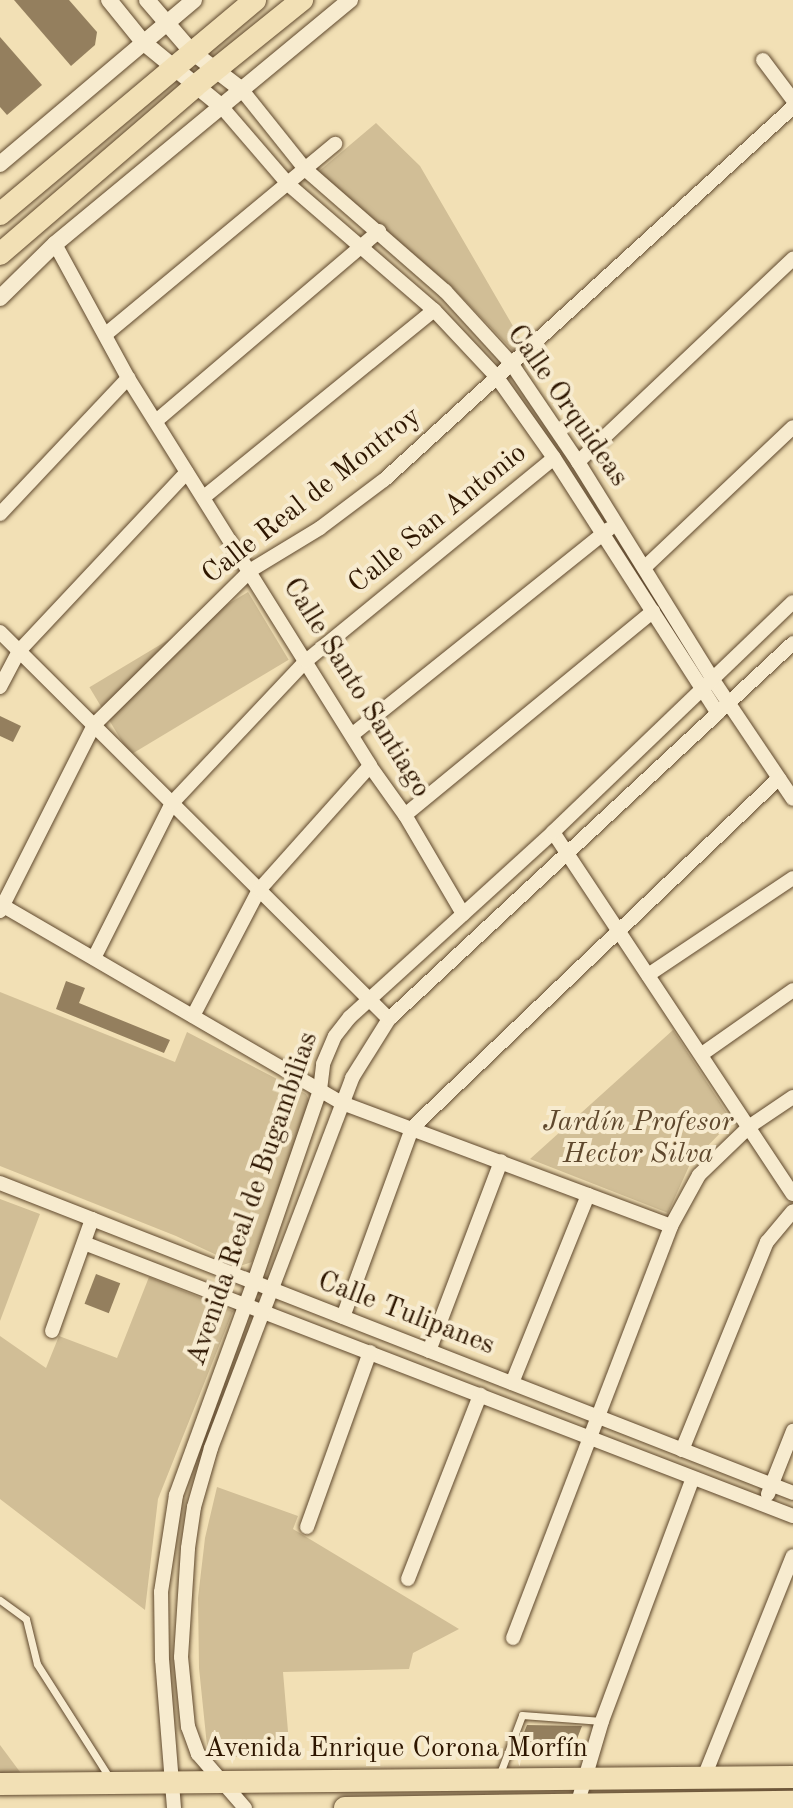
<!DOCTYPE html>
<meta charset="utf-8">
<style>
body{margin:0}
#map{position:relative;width:793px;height:1808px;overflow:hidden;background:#f2e0b5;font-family:"Old Standard TT",serif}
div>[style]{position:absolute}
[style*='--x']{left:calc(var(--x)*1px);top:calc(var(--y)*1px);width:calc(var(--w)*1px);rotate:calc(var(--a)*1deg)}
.green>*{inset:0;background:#d1be96;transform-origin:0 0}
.building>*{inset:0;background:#947f5e;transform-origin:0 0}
.roads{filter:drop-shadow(0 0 2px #5f482d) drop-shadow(0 0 2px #5f482d)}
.service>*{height:7px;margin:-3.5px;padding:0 3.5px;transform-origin:3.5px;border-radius:3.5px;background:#f7ebcf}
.minor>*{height:14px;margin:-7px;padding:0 7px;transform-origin:7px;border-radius:7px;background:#f7ebcf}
.tertiary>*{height:16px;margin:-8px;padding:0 8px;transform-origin:8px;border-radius:8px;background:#f7ebcf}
.primary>*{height:22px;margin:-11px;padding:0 11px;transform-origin:11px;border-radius:11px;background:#f2e0b5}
.trunk>*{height:22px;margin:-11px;padding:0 11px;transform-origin:11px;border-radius:11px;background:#f2e0b5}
span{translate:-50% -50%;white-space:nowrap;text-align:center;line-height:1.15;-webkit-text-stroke:8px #f7ebcf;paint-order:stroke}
.street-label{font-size:28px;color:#2e1600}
.park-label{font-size:28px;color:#5f482d;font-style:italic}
</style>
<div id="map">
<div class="green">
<div style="clip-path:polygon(376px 123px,420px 166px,524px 345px,515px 353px,452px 287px,318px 172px)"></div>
<div style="left:248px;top:592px;width:79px;height:185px;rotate:59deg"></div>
<div style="clip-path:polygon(0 992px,175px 1062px,187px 1032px,306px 1094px,310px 1102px,252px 1262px,240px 1266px,176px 1236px,0 1166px)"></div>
<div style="clip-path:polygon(673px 1030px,732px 1121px,690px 1164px,668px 1213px,530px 1159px)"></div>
<div style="clip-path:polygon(0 1199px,40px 1214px,0 1321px)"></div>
<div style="clip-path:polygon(149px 1277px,233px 1311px,158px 1499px,145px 1610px,0 1499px,0 1336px,46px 1368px,59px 1336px,117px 1358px)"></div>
<div style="clip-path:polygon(217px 1487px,298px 1516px,293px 1529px,459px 1629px,413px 1653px,409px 1669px,283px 1672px,290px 1755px,236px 1757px,207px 1746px,199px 1668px,198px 1598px,205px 1538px)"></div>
<div style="clip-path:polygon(0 1745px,23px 1776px,0 1776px)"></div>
</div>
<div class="building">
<div style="clip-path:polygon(14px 0,69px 0,97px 32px,95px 45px,71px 66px)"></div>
<div style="clip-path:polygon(0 37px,42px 85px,7px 115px,0 107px)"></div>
<div style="clip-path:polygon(0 716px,21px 726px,13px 742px,0 736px)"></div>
<div style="clip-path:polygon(66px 981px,85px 988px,79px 1003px,170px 1040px,164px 1053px,56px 1009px)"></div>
<div style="left:96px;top:1274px;width:26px;height:32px;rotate:21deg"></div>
<div style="clip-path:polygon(527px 1725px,582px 1726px,575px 1744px,519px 1745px)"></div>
</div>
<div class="roads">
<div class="service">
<div style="--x:0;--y:1600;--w:32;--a:36"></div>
<div style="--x:26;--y:1619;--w:46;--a:76.3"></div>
<div style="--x:37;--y:1664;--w:138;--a:57.5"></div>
<div style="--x:499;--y:1776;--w:65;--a:-69.3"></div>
<div style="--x:522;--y:1715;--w:80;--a:4.3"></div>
</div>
<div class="minor">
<div style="--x:763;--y:60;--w:50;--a:53.1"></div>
<div style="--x:242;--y:90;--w:101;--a:51.4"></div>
<div style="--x:305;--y:169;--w:186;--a:41.1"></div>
<div style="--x:445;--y:291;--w:98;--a:47.5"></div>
<div style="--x:511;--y:363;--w:120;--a:55.9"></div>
<div style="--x:578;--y:462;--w:256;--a:58.2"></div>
<div style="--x:713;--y:680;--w:143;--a:56.1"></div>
<div style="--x:221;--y:106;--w:103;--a:49.3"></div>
<div style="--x:288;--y:184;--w:193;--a:40.8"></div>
<div style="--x:434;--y:310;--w:91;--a:46.8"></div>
<div style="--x:496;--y:376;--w:100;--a:54.7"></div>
<div style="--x:554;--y:458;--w:303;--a:57.3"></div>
<div style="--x:55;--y:244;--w:153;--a:61.4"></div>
<div style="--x:128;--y:378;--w:457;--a:58"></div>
<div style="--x:370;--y:766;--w:60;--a:54.5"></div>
<div style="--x:405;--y:815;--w:115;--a:59.6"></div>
<div style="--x:106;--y:334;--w:298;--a:-39.7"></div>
<div style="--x:156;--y:421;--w:293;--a:-40.4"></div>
<div style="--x:578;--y:462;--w:296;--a:-43.4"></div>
<div style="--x:204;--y:497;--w:296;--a:-39.1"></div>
<div style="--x:0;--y:514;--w:187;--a:-46.7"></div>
<div style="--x:644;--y:568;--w:205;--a:-43.4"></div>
<div style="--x:0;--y:632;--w:549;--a:44.85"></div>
<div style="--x:0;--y:687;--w:41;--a:-62.2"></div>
<div style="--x:19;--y:651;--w:245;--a:-46.8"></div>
<div style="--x:353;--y:734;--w:328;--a:-38.7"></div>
<div style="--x:405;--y:815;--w:321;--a:-39.4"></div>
<div style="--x:553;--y:832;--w:434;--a:56.5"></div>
<div style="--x:0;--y:904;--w:396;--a:30.2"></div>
<div style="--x:342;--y:1103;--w:351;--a:20.5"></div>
<div style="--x:0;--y:911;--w:208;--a:-63.2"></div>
<div style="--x:94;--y:725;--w:221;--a:-44.6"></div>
<div style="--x:251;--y:570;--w:81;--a:-31.3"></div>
<div style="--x:320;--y:528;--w:80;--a:-36.9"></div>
<div style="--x:384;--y:480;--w:554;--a:-42.36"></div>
<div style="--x:94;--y:958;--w:174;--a:-63.3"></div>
<div style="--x:172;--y:803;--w:195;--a:-46.7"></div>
<div style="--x:306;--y:661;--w:320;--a:-39.3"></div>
<div style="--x:648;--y:975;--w:174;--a:-33.8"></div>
<div style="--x:193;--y:1016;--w:142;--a:-62.4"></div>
<div style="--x:259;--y:890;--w:166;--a:-48.2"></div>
<div style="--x:702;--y:1054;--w:111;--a:-35.1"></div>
<div style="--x:0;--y:1183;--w:851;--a:21.35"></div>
<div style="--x:84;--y:1243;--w:760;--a:21.06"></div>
<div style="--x:343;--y:1317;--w:201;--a:-69.9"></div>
<div style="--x:412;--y:1128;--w:507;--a:-43.64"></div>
<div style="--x:52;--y:1331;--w:119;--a:-70.3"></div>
<div style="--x:429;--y:1351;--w:203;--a:-69.2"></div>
<div style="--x:512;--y:1383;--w:203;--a:-68"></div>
<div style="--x:682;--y:1450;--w:225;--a:-67.8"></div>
<div style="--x:767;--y:1242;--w:40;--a:-50"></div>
<div style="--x:768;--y:1494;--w:68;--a:-68.4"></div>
<div style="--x:307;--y:1527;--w:186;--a:-70.2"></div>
<div style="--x:408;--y:1579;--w:198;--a:-68.6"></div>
<div style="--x:513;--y:1638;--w:441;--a:-69"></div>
<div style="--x:671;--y:1226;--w:58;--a:-61.2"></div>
<div style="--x:699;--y:1175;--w:71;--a:-43.9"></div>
<div style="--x:750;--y:1126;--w:52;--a:-34"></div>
<div style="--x:704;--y:1777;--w:238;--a:-68.1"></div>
<div style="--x:578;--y:1802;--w:84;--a:-73.5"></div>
<div style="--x:602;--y:1721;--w:259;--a:-69.5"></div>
<div style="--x:174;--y:1808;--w:148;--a:-94.6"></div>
<div style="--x:162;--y:1660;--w:68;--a:-90.8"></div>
<div style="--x:161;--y:1592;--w:98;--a:-81.2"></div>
<div style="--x:176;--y:1495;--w:227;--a:-69.9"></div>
<div style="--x:254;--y:1282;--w:203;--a:-71"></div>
<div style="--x:320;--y:1090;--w:26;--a:-83"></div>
<div style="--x:323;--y:1064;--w:30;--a:-67"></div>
<div style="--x:335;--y:1036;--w:24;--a:-52"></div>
<div style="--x:350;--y:1017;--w:275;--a:-42.3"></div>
<div style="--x:553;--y:832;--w:332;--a:-43.8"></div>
<div style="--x:245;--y:1808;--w:72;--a:-131"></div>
<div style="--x:198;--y:1754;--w:29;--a:-110"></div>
<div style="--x:188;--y:1727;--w:70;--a:-95.7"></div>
<div style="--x:181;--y:1657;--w:109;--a:-86.3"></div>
<div style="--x:188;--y:1548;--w:41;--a:-81.7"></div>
<div style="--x:194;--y:1507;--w:61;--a:-73.9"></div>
<div style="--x:211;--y:1448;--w:396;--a:-69.1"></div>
<div style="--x:352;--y:1078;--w:70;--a:-57.9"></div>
<div style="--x:389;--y:1019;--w:552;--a:-42.94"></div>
</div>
<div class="tertiary">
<div style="--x:109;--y:0;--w:54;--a:51"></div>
<div style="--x:143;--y:42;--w:101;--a:39.4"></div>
<div style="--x:147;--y:0;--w:67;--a:49.2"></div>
<div style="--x:191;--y:51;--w:64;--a:37.4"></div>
<div style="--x:0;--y:164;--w:254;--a:-40.2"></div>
<div style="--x:0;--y:298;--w:77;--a:-44.5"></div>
<div style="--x:55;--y:244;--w:383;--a:-39.6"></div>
</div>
<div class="primary">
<div style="--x:0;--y:1784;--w:793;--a:-0.51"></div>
<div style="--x:345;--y:1808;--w:448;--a:-0.8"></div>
</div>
<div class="trunk">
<div style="--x:0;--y:214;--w:333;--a:-40"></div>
<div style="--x:0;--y:254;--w:256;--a:-40.7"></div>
<div style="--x:194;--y:87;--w:139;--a:-38.9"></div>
</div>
</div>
<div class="street-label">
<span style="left:567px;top:406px;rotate:55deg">Calle Orquideas</span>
<span style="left:312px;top:496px;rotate:-38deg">Calle Real de Montroy</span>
<span style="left:438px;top:519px;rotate:-39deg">Calle San Antonio</span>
<span style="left:356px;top:688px;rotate:58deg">Calle Santo Santiago</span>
<span style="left:253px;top:1199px;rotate:-71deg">Avenida Real de Bugambilias</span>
<span style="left:406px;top:1314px;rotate:21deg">Calle Tulipanes</span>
<span style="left:396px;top:1749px">Avenida Enrique Corona Morfín</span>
</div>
<div class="park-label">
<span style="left:638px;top:1139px">Jardín Profesor<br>Hector Silva</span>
</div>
</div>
